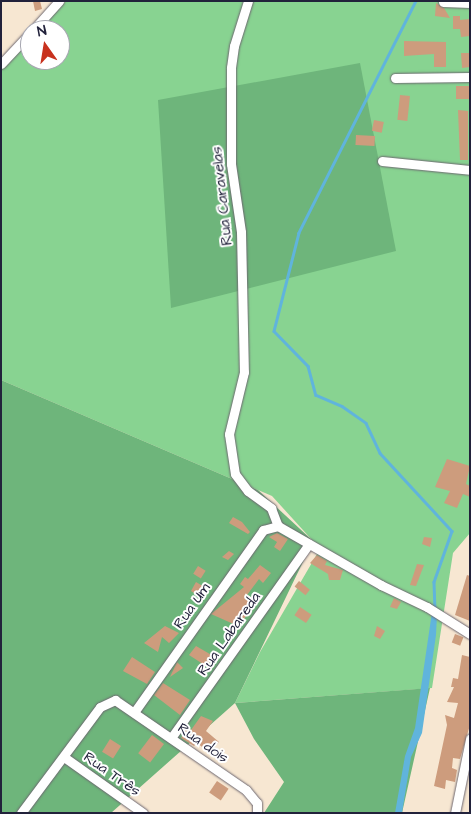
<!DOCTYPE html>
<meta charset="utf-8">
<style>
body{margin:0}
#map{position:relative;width:471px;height:814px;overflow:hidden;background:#f7e7d2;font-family:"Architects Daughter",sans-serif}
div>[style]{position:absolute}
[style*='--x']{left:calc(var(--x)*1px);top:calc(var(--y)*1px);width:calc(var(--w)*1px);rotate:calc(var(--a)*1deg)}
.green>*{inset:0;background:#88d391}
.forest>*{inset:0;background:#6eb57b}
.water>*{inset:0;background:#60b4dc}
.stream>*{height:2.5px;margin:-1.25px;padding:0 1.25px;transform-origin:1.25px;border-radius:1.25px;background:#60b4dc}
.building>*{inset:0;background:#cd9c7d;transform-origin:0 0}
.roads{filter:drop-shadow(0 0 1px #6d6770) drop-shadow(0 0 1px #6d6770)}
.minor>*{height:9px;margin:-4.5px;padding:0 4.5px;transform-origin:4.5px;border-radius:4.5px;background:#fff}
span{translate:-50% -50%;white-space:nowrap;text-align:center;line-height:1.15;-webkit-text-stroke:4px #fff;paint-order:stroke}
.street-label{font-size:15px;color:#22223b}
.frame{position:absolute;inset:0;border:2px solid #22223b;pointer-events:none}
.north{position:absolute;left:20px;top:20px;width:50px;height:50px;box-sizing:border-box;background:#fff;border:1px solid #a7a7b1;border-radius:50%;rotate:347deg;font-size:14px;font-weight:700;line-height:20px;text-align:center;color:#22223b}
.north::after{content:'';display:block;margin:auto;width:18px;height:22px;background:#c8321e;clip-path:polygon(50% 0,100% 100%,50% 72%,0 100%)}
</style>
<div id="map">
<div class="green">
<div style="clip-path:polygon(66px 1px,470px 1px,470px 533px,453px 553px,432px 688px,235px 703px,260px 652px,317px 554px,313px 541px,272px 496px,1px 380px,1px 69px,30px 39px,30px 60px,60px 60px,60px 30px,39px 30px)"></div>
</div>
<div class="forest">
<div style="clip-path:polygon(360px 63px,396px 251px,171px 308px,158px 100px)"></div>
<div style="clip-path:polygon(1px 380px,258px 490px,313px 541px,235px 703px,430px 688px,402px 813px,264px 813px,284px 782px,254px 739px,235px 703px,111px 813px,1px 813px)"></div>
</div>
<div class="water">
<div style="clip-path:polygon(432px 612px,437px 615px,436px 635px,422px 733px,411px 757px,402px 813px,395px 813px,405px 756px,415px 728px)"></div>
</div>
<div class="stream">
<div style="--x:416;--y:1;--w:260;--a:116.8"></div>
<div style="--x:299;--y:233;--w:101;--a:104.3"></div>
<div style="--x:274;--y:331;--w:49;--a:45.8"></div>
<div style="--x:308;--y:366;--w:30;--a:75"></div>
<div style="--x:316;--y:395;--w:28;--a:23"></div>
<div style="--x:342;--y:406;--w:29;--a:35"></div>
<div style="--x:366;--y:423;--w:33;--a:65"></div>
<div style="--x:380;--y:453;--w:106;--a:47.3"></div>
<div style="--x:452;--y:531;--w:54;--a:109.4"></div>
<div style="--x:434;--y:582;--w:26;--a:88"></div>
</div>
<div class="building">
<div style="clip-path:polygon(33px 1px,40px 1px,42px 9px,35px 11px)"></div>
<div style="clip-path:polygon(436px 3px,444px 8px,450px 18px,435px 16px)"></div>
<div style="clip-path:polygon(453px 16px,460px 16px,460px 20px,470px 19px,470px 36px,461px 37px,460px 29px,453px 29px)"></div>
<div style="clip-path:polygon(404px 41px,446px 42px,446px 67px,434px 67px,434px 54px,404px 56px)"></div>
<div style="clip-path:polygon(461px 53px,470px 53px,470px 67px,462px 68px)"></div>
<div style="left:456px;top:86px;width:14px;height:13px"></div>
<div style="left:400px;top:95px;width:10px;height:25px;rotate:6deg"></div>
<div style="clip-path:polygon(458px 110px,468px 111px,468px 160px,460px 160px)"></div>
<div style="left:374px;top:120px;width:10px;height:11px;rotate:11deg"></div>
<div style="left:356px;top:135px;width:19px;height:10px;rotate:3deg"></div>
<div style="clip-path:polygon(447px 459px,470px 466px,466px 484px,470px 486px,470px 497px,463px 494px,457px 508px,444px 503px,450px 491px,435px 487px)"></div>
<div style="clip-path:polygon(233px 517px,242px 522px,250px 532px,248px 534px,229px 523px)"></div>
<div style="clip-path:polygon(277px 533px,288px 539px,280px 551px,274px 547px,277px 542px,269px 537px)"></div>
<div style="clip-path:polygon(424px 537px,432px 538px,430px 547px,422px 544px)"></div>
<div style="clip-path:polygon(229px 551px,234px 554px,228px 560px,222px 557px)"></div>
<div style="clip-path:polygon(317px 555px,327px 561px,325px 565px,343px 570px,340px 580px,329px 580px,328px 574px,310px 563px)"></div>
<div style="clip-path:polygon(417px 564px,424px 565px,416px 586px,410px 585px)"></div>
<div style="clip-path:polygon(260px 565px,271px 573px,263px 583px,259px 579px,247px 595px,258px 602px,238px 626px,211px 614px,244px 587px,240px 584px,245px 577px,248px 579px)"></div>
<div style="left:198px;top:566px;width:9px;height:9px;rotate:32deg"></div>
<div style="clip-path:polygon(467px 575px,470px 576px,470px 621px,455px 615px)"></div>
<div style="left:299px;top:581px;width:14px;height:7px;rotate:39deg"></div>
<div style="clip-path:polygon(196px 582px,206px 588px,203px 599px,191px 591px)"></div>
<div style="clip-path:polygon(394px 598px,401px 602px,397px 609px,390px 607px)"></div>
<div style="left:300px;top:607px;width:14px;height:10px;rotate:34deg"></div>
<div style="clip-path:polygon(165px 626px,179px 633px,169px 643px,162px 637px,158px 652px,144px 643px)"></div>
<div style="clip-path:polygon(377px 626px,385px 631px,380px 639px,374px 636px)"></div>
<div style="left:455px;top:634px;width:9px;height:9px;rotate:21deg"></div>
<div style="clip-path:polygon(196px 646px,215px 657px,206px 666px,189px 655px)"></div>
<div style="clip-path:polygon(462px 655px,470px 657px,470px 725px,460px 759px,453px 758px,452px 768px,457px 770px,455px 782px,446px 780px,445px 789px,434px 786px,447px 725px,445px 715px,454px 718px,458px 703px,447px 702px,454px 687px,451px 687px,453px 678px,458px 679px)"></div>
<div style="clip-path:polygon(132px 657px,155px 672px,147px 684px,123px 671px)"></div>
<div style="clip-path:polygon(177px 662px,183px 668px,170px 677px)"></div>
<div style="clip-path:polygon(163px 683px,190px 700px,180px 715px,154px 695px)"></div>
<div style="clip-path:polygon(201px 716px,213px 721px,206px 731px,219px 742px,210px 753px,197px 743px,194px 746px,181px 738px,186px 728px,191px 730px)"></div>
<div style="left:152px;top:735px;width:15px;height:23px;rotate:37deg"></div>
<div style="left:110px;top:739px;width:13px;height:15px;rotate:32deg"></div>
<div style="left:217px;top:781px;width:14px;height:14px;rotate:34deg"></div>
</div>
<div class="roads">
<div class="minor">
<div style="--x:248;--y:1;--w:47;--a:107.3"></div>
<div style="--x:234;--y:46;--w:22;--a:98"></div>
<div style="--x:231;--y:68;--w:96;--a:90"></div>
<div style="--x:231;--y:164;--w:69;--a:81.6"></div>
<div style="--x:241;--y:232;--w:140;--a:88.8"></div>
<div style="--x:244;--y:372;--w:64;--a:103.6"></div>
<div style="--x:229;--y:434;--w:40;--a:81.5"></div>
<div style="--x:235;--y:474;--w:21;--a:53"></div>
<div style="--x:248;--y:491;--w:29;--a:36"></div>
<div style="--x:271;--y:508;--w:19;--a:69"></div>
<div style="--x:443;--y:2;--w:27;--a:2"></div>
<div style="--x:33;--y:30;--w:39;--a:-48"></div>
<div style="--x:1;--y:64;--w:42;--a:-46.9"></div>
<div style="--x:395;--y:78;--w:75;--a:-0.8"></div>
<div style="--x:382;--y:161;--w:88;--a:5.8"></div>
<div style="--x:278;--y:526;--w:119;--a:29.8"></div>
<div style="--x:381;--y:585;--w:51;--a:25.6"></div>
<div style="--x:427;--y:607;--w:51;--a:32.1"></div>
<div style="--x:135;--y:711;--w:222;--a:-54.7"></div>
<div style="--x:263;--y:530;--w:16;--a:-15"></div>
<div style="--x:171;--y:738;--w:238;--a:-54.6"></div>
<div style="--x:64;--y:757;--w:97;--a:35.3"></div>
<div style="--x:21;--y:813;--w:132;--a:-53.3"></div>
<div style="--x:100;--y:707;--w:17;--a:-25"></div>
<div style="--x:115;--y:700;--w:159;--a:34.5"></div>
<div style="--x:246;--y:790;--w:17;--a:50"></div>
<div style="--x:257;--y:803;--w:10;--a:90"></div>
<div style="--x:455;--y:813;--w:76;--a:-78.5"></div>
</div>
</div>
<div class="street-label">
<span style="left:222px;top:196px;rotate:-96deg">Rua Caravelas</span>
<span style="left:192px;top:606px;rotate:-55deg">Rua Um</span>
<span style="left:229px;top:634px;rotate:-55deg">Rua Labareda</span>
<span style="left:203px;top:743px;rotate:35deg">Rua dois</span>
<span style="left:112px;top:774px;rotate:35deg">Rua Três</span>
</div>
<div class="frame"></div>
<div class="north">N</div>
</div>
